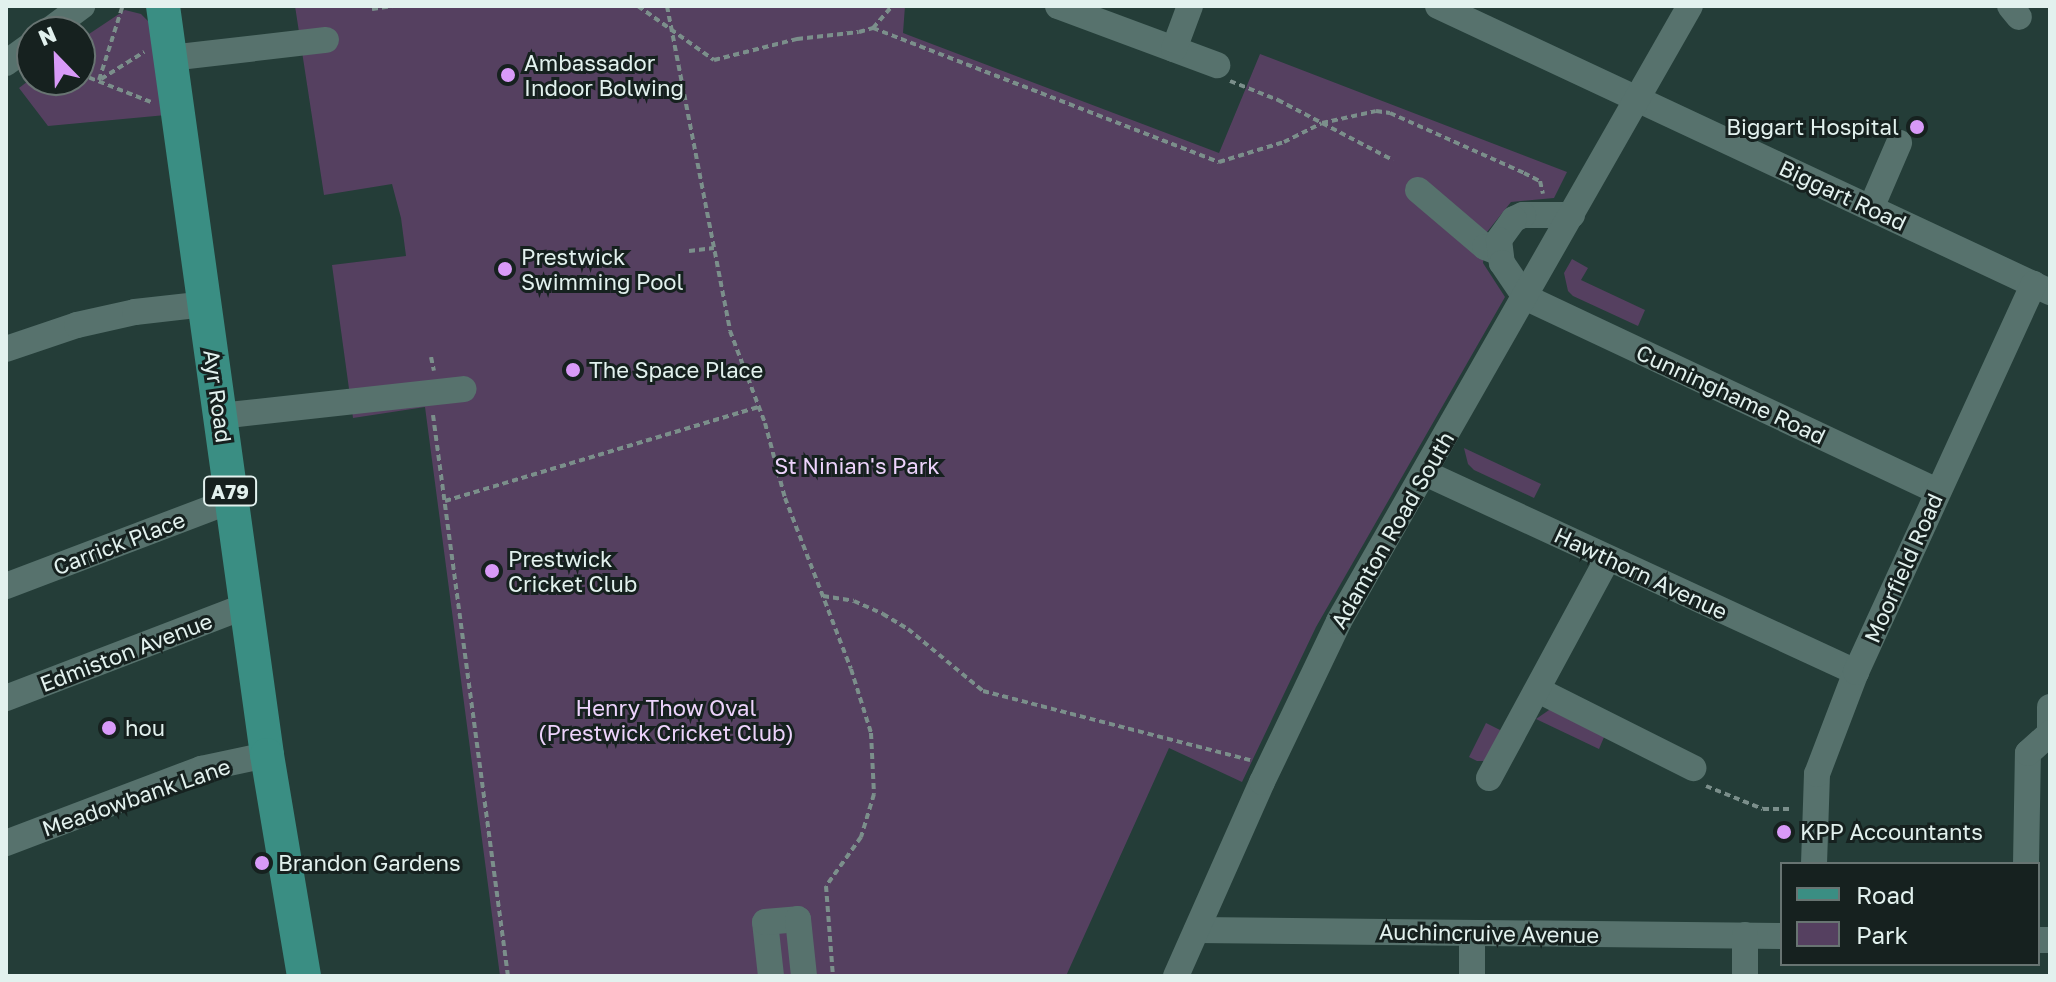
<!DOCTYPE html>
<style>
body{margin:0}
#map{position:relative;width:2056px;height:982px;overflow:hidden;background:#243d38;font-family:"Golos Text",sans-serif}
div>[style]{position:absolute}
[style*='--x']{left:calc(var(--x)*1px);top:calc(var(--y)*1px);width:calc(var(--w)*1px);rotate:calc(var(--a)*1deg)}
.green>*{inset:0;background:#554060}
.path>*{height:4px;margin-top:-2px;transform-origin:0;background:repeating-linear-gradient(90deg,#7b8f8b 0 6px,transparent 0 10px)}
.minor>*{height:26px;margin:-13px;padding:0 13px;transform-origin:13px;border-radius:13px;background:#57726d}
.major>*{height:34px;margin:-17px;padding:0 17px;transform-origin:17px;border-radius:17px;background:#3a8e83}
.dots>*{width:22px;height:22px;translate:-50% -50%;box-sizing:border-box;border:4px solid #16211f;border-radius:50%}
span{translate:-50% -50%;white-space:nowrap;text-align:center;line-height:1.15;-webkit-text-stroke:6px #16211f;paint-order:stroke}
.shield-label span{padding:2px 6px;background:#16211f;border:2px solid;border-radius:6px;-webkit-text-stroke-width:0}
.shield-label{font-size:20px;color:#e2f1ee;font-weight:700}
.poi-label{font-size:22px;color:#e2f1ee}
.left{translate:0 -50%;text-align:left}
.right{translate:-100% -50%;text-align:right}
.street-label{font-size:22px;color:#e2f1ee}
.park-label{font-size:22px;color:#edd3fc}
.frame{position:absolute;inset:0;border:8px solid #e2f1ee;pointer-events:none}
.legend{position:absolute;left:1780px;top:862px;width:260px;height:104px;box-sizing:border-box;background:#16211f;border:2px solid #687472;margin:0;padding:10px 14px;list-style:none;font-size:24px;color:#e2f1ee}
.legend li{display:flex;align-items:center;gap:16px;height:40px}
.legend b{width:40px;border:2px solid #687472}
.north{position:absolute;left:16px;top:16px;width:80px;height:80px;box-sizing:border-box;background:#16211f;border:2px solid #687472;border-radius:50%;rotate:337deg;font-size:22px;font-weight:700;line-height:32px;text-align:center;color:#e2f1ee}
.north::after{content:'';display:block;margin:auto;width:28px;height:36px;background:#d89af8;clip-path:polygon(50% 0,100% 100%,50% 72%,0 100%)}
</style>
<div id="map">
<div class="green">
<div style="clip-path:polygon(295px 6px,905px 6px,903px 33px,1219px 153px,1260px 54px,1567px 172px,1554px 198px,1511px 202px,1487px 232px,1483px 263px,1505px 297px,1316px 627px,1242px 782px,1169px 748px,1066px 976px,500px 976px,425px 407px,353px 418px,332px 265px,406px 256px,401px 218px,392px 184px,324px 195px)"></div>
<div style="clip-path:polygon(125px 10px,141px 14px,151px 24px,166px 115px,48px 126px,19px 88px,32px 78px,80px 80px,80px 40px)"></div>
<div style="clip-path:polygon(1572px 259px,1588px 268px,1581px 280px,1645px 310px,1638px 326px,1573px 296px,1568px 291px,1564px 273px)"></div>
<div style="clip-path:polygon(1464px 448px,1541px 484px,1534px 498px,1474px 470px,1468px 464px)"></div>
<div style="clip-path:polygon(1552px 708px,1607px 730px,1599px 749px,1536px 719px)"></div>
<div style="clip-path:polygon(1486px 723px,1506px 733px,1485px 761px,1477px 761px,1469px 757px)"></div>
</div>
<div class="path">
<div style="--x:638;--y:6;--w:93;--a:35.4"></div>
<div style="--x:714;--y:60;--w:86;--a:-14.2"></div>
<div style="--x:797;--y:39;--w:62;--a:-6.4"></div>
<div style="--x:859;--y:32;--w:15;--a:-16"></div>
<div style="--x:873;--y:28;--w:29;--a:-49"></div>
<div style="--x:667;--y:6;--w:331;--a:79"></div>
<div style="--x:730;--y:331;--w:98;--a:69.2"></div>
<div style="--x:765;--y:423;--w:78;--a:75.1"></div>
<div style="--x:785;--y:498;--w:183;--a:68.9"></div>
<div style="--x:851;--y:669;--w:67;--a:72.6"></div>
<div style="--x:871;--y:733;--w:61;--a:87.2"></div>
<div style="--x:874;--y:794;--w:45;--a:106.8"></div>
<div style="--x:861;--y:837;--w:60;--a:125.5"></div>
<div style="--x:826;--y:886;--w:90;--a:85.6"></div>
<div style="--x:372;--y:9;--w:21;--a:-8"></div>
<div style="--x:873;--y:28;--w:371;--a:21.2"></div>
<div style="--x:1219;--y:162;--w:68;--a:-17.1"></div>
<div style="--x:1284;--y:142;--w:42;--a:-26.6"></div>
<div style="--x:1322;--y:123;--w:55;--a:-12.5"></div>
<div style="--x:1376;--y:111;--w:14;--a:8"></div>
<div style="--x:1390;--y:113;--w:147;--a:24.1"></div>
<div style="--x:1524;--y:173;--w:18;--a:27"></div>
<div style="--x:1540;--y:181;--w:13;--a:77"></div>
<div style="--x:80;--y:74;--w:76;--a:21.5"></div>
<div style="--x:101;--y:79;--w:51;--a:-32.1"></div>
<div style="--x:99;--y:80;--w:76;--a:-72.3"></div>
<div style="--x:1230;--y:81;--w:52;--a:21.6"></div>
<div style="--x:1278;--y:100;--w:130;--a:27.6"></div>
<div style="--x:689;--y:251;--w:25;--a:-7"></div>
<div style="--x:431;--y:357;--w:14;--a:78"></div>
<div style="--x:433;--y:415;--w:566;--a:82.39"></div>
<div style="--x:445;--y:501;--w:328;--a:-16.7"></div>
<div style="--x:823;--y:596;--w:31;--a:9"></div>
<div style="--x:854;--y:601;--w:32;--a:24"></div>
<div style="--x:883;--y:614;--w:29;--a:31"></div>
<div style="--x:908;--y:629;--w:97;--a:39.6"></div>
<div style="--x:983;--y:691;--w:276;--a:14.5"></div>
<div style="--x:1706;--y:786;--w:61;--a:22"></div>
<div style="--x:1763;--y:809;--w:30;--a:0"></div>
</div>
<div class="minor">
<div style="--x:1058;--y:6;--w:170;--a:20.4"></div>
<div style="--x:1438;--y:6;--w:676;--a:25.05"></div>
<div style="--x:2010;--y:6;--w:14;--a:51"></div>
<div style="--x:47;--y:32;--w:44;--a:-36.6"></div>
<div style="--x:1174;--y:49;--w:46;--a:-69.6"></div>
<div style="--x:170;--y:58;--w:157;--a:-6.6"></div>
<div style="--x:6;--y:63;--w:32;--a:-36"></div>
<div style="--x:1418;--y:190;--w:88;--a:40.4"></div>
<div style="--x:1485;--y:247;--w:14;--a:21"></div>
<div style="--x:1871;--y:208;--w:71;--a:-66.7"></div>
<div style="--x:1572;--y:215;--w:49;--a:180"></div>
<div style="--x:1523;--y:215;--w:10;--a:156"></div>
<div style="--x:1514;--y:219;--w:26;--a:126"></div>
<div style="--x:1499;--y:240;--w:23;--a:83"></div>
<div style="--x:1502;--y:263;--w:41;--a:55.9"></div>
<div style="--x:1525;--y:297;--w:456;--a:25.2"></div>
<div style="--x:6;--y:349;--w:75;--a:-18.7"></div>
<div style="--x:77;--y:325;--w:59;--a:-12.6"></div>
<div style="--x:135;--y:312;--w:70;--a:-6.5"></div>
<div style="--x:220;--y:416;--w:245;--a:-6.3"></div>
<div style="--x:1425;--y:473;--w:475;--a:24.8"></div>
<div style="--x:6;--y:586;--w:242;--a:-20.8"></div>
<div style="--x:1538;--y:690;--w:174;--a:26.7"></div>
<div style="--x:6;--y:698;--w:257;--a:-21"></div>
<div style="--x:2050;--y:707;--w:22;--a:90"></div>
<div style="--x:1489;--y:778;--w:250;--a:-61.6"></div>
<div style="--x:6;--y:843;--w:209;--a:-20.8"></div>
<div style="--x:201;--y:769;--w:67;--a:-12"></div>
<div style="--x:1814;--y:864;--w:90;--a:-88.1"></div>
<div style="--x:1817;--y:774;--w:109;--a:-69.1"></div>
<div style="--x:1856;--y:672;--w:427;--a:-65.4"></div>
<div style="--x:2026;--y:864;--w:111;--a:-89"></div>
<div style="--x:2028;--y:753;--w:30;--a:-42"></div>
<div style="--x:1197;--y:930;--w:585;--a:0.59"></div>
<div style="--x:1472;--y:933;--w:43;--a:90"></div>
<div style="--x:1745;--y:935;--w:41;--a:90"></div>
<div style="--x:2038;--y:940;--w:12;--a:0"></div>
<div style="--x:771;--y:976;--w:54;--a:-96.3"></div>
<div style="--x:765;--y:922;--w:33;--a:-5"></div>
<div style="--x:798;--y:919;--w:57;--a:84"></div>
<div style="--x:1176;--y:976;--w:212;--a:-66.1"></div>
<div style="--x:1262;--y:782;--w:178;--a:-64.4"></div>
<div style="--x:1339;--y:621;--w:708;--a:-60.29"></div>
</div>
<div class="major">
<div style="--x:163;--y:6;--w:756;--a:82.09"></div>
<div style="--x:267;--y:755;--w:224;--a:80.5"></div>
</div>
<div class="dots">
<div style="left:508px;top:75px;background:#d89af8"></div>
<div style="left:1917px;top:127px;background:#d89af8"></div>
<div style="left:505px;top:269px;background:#d89af8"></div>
<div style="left:573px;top:370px;background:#d89af8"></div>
<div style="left:492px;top:571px;background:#d89af8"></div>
<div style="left:109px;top:728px;background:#d89af8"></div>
<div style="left:1784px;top:832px;background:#d89af8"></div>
<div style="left:262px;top:863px;background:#d89af8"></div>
</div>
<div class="shield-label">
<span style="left:230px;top:491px">A79</span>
</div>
<div class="poi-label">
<span class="left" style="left:524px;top:75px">Ambassador<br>Indoor Bolwing</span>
<span class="right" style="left:1899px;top:127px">Biggart Hospital</span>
<span class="left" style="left:521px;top:269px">Prestwick<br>Swimming Pool</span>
<span class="left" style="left:589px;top:370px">The Space Place</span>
<span class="left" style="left:508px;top:571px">Prestwick<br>Cricket Club</span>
<span class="left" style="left:125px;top:728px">hou</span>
<span class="left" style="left:1800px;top:832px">KPP Accountants</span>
<span class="left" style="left:278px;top:863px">Brandon Gardens</span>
</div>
<div class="street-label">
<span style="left:1843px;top:195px;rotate:25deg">Biggart Road</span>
<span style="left:1731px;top:394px;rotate:25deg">Cunninghame Road</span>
<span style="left:218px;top:396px;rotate:82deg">Ayr Road</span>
<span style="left:1392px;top:530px;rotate:-60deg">Adamton Road South</span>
<span style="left:119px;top:543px;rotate:-21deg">Carrick Place</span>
<span style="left:1903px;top:568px;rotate:-66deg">Moorfield Road</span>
<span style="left:1641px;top:573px;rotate:25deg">Hawthorn Avenue</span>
<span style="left:126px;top:652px;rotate:-21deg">Edmiston Avenue</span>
<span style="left:136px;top:797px;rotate:-19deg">Meadowbank Lane</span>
<span style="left:1489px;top:933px;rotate:1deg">Auchincruive Avenue</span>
</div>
<div class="park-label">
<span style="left:857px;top:466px">St Ninian's Park</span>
<span style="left:666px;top:720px">Henry Thow Oval<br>(Prestwick Cricket Club)</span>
</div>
<div class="frame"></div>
<ul class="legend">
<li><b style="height:10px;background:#3a8e83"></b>Road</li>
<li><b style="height:22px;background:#554060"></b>Park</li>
</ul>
<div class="north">N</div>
</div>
